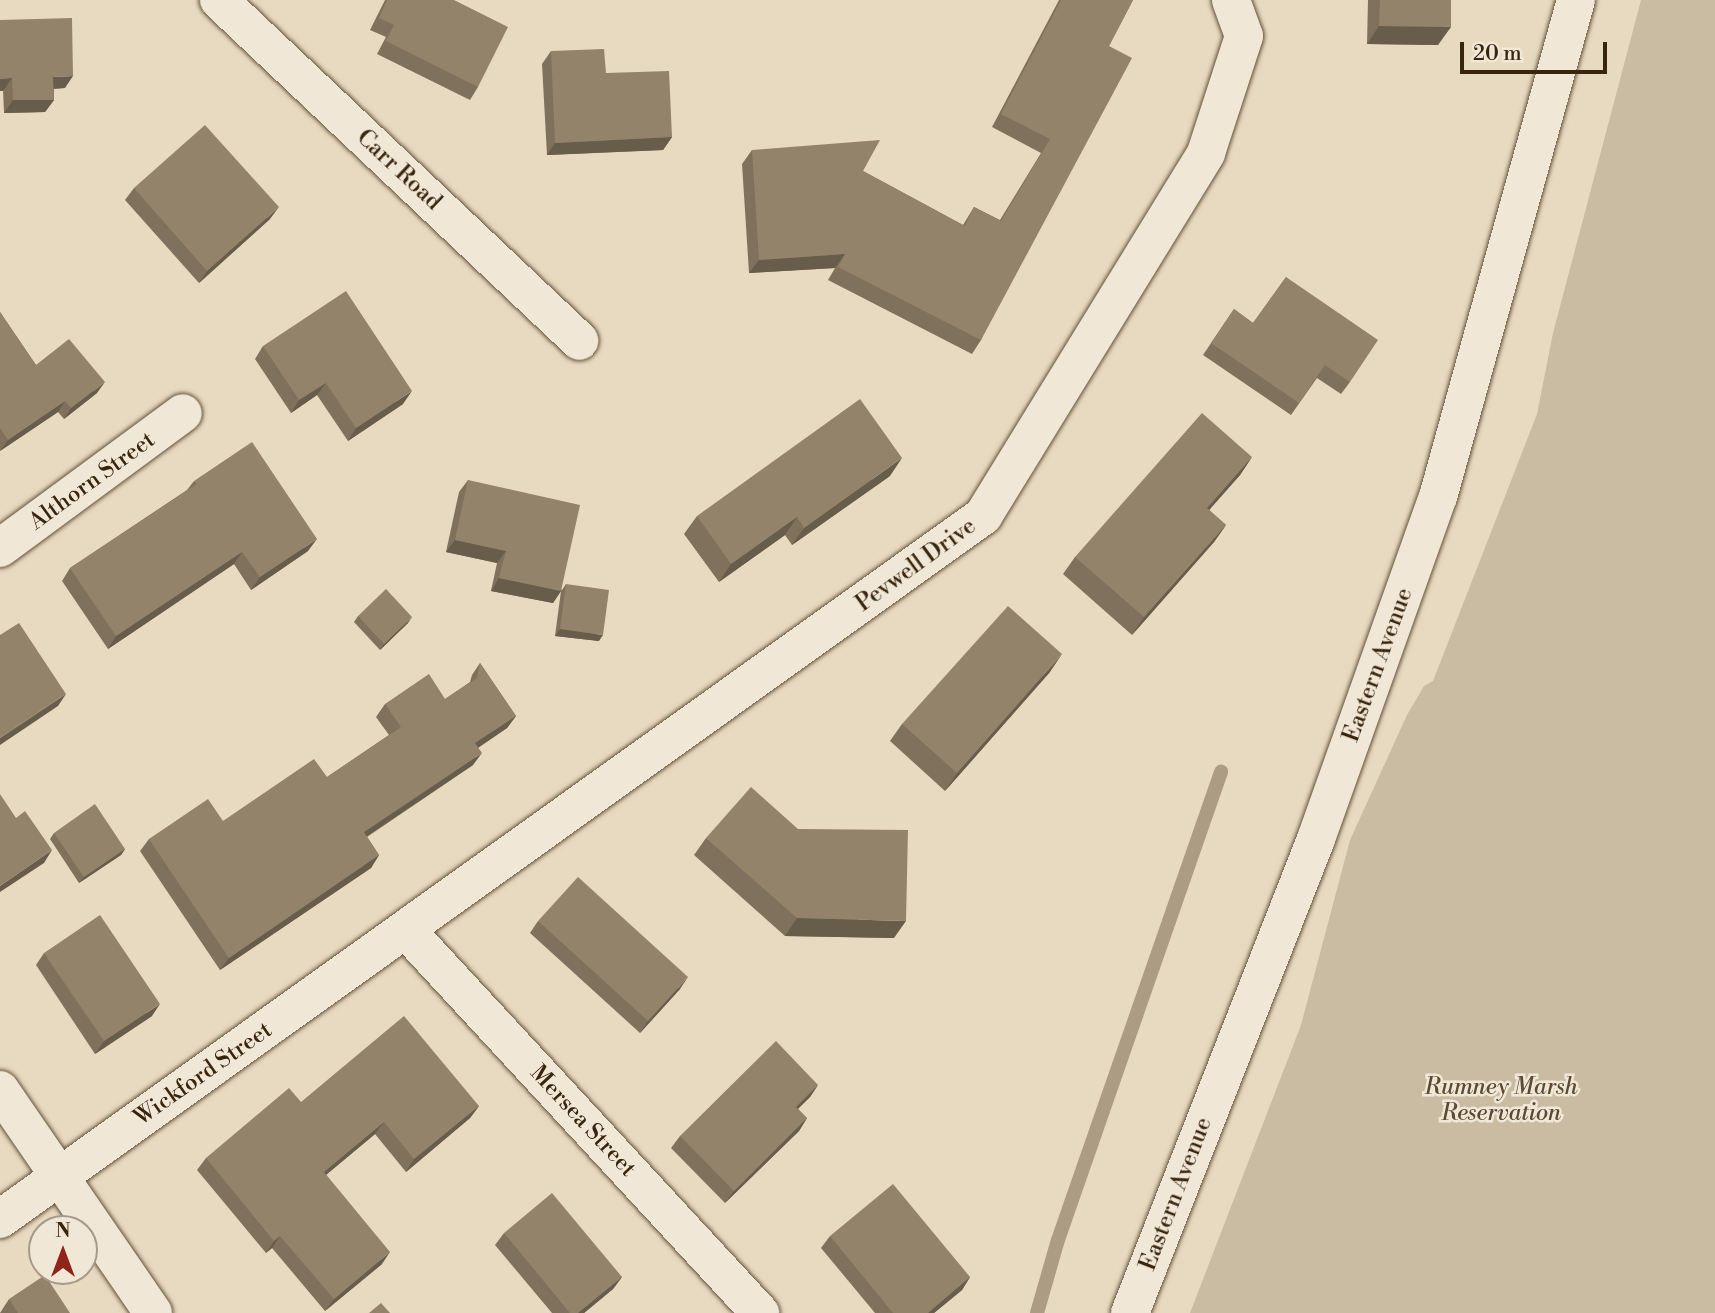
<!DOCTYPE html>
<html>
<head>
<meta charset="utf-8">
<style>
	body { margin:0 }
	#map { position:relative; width:1715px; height:1313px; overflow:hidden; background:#e8dac1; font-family:"Libre Bodoni",serif }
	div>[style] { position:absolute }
	.green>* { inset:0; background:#cabba3 }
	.stream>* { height:14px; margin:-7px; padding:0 7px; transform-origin:7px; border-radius:7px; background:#ac9c84 }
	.roads { filter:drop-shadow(0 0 2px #64523b) drop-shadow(0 0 2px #64523b) }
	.minor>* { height:38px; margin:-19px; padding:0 19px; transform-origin:19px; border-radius:19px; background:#f0e7d7 }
	.wall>* { inset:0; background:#7f715c }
	.shaded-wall>* { inset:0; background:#685c4b }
	.building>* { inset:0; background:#94836b }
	span { translate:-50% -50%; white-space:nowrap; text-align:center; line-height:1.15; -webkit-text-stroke:5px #f0e7d7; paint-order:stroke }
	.street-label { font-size:23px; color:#38250e }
	.park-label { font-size:23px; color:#5c4a33; font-style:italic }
	.north { position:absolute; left:28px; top:1215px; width:70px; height:70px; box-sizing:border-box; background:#f0e7d7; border:2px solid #a69987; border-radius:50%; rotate:0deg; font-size:19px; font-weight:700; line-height:28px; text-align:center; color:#38250e }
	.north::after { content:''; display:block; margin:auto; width:24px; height:32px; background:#8f2418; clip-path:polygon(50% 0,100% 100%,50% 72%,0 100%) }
	.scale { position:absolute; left:1460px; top:42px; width:147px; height:32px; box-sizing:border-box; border:4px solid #38250e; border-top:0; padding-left:9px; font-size:21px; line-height:24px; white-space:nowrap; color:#38250e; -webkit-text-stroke:5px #f0e7d7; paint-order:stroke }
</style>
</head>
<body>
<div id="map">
	<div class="green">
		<div style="clip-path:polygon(1641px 0,1715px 0,1715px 1313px,1190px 1313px,1301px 1025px,1350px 840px,1407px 715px,1424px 686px,1433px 681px,1537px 414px,1553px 333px)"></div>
	</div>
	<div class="stream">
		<div style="left:1037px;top:1313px;width:76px;rotate:-74deg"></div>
		<div style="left:1058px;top:1240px;width:496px;rotate:-70.8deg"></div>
	</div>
	<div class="roads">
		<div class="minor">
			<div style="left:219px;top:0;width:496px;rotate:43.4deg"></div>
			<div style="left:0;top:548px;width:227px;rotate:-36.4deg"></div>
			<div style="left:406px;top:930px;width:522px;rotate:47.25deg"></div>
			<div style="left:0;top:1090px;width:270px;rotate:55.5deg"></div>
			<div style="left:0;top:1219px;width:1209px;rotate:-35.57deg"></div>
			<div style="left:983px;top:516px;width:426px;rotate:-58.4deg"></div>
			<div style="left:1206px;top:153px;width:123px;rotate:-72deg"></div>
			<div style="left:1244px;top:36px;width:38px;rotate:-110deg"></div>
			<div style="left:1130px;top:1313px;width:509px;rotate:-68.57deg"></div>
			<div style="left:1316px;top:839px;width:363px;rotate:-70.4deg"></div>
			<div style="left:1438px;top:497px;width:516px;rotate:-74.48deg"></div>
		</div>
	</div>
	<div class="wall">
		<div style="clip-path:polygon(385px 0,454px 0,478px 87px,470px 100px,377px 54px,386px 37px,370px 30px)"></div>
		<div style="clip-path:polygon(1059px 0,1133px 0,1109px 46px,981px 340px,972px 354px,828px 280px,835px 268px,749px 273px,742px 164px,752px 150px,863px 171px,963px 225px,974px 207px,1000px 220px,1041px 153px,992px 127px)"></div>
		<div style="clip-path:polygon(1368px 0,1451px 0,1438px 45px,1367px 44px)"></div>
		<div style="clip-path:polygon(0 20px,65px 88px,54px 89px,54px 100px,45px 112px,4px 113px)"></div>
		<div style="clip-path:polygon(551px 51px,606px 73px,672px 137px,663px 150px,547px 155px,542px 64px)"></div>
		<div style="clip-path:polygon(134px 188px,270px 219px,199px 283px,125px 200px)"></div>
		<div style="clip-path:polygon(1286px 277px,1350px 382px,1341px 394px,1317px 378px,1291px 415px,1203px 355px,1234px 309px,1253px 323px)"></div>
		<div style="clip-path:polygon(0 312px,36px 365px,97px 393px,64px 419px,58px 412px,0 451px)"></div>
		<div style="clip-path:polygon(263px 346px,403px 404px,348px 441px,317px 395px,291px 413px,255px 359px)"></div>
		<div style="clip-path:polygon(1252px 457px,1240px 475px,1209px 510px,1226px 525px,1214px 542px,1132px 635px,1063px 574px,1075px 557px)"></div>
		<div style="clip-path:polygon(890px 476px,792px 545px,785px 535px,719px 582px,684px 534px,697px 516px)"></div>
		<div style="clip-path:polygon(468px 480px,562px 590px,566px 584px,599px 641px,555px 636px,561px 591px,553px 603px,491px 591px,497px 563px,446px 552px,459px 492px)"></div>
		<div style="clip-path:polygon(194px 481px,308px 551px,251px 590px,234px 564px,108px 649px,62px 581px,70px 568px,187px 490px)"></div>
		<div style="clip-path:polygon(358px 616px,408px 623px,380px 650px,354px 622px)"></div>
		<div style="clip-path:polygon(480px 663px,516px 716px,507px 728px,478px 748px,473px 765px,367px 837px,379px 855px,371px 868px,220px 970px,140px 851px,149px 839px,223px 821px,327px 777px,389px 735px,376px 717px,385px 704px,445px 699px,470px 682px,472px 675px)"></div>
		<div style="clip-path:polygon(1050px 672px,945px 791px,890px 741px,902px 724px)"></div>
		<div style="clip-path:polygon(54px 833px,125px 849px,121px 855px,79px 883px,50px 839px)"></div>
		<div style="clip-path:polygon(706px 838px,894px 938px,785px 936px,694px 855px)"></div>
		<div style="clip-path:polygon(538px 921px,680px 989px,640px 1033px,530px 933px)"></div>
		<div style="clip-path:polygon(44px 953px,152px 1016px,95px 1054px,36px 965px)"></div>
		<div style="clip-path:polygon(818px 1085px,810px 1097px,798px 1109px,807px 1118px,799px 1131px,725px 1203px,671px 1148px,680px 1136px)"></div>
		<div style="clip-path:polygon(301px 1102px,479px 1106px,470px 1118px,406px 1172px,375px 1134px,326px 1175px,382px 1264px,325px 1311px,272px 1248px,266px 1253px,197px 1170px,206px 1158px)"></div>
		<div style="clip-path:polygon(504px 1233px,622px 1277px,613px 1289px,584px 1313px,552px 1313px,495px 1245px)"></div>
		<div style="clip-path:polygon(830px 1236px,970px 1277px,962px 1290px,934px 1313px,875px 1313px,821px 1248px)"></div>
		<div style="clip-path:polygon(9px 1299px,70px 1313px,0 1313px)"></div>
	</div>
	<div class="shaded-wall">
		<div style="clip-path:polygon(1379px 26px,1451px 27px,1438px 45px,1367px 44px)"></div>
		<div style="clip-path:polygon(73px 76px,65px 88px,45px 89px,53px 77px)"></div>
		<div style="clip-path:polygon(12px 78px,3px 91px,0 91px,0 79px)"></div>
		<div style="clip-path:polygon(13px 100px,54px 100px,45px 112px,4px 113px)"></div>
		<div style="clip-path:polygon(672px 137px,663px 150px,547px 155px,555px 143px)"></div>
		<div style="clip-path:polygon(279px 207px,270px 219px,199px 283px,207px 271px)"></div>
		<div style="clip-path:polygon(845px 254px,835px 268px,749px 273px,759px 260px)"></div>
		<div style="clip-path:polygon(105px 382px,97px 393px,64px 419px,71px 408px)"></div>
		<div style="clip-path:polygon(326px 383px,317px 395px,291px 413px,299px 400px)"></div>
		<div style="clip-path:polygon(412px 391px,403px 404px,348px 441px,356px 428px)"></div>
		<div style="clip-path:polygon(65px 401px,58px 412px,0 451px,8px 440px)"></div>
		<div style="clip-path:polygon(1252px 457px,1240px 475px,1195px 526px,1207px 508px)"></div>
		<div style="clip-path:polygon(902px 458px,890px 476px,792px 545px,804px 528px)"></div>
		<div style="clip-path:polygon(797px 517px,785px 535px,719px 582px,731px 564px)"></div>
		<div style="clip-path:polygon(1226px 525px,1214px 542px,1132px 635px,1144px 617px)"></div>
		<div style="clip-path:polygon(317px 539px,308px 551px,251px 590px,260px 577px)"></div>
		<div style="clip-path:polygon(455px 540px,506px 551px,497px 563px,446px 552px)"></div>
		<div style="clip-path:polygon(242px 552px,234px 564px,108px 649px,116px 636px)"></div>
		<div style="clip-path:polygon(499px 578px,561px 591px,553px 603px,491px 591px)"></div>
		<div style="clip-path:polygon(412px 617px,408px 623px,380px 650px,384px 644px)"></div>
		<div style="clip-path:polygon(560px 629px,603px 635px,599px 641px,555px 636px)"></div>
		<div style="clip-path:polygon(1062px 654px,1050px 672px,945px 791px,957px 773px)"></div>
		<div style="clip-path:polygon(66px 694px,58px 706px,0 745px,0 738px)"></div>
		<div style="clip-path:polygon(516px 716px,507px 728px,467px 755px,475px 743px)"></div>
		<div style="clip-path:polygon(482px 753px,473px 765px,355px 844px,364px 832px)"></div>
		<div style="clip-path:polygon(125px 849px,121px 855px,79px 883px,84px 877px)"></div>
		<div style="clip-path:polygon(52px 850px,44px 863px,0 892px,0 886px)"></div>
		<div style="clip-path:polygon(379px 855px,371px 868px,220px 970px,229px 958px)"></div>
		<div style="clip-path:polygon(797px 918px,906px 921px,894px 938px,785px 936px)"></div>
		<div style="clip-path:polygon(688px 977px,680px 989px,640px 1033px,648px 1021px)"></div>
		<div style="clip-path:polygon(160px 1004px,152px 1016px,95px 1054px,104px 1041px)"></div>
		<div style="clip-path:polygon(818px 1085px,810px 1097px,787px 1119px,796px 1107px)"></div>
		<div style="clip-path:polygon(479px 1106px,470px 1118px,406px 1172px,414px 1159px)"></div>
		<div style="clip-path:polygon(807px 1118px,799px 1131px,725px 1203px,734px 1191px)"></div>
		<div style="clip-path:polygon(384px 1122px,375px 1134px,315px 1184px,324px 1172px)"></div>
		<div style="clip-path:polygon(280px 1236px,272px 1248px,266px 1253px,274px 1241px)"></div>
		<div style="clip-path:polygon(390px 1252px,382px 1264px,325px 1311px,334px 1299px)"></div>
		<div style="clip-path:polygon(622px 1277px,613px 1289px,584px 1313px,578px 1313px)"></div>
		<div style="clip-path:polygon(970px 1277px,962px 1290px,934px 1313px,928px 1313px)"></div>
	</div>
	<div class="building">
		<div style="clip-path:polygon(387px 0,454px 0,508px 27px,478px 87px,386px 41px,394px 25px,379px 18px)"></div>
		<div style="clip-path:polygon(1061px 0,1133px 0,1109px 46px,1132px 58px,981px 340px,838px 267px,845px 254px,759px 260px,752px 150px,880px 140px,863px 171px,965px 226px,974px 207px,1001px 221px,1050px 139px,1001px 114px)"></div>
		<div style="clip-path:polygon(1380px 0,1451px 0,1451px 27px,1379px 26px)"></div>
		<div style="clip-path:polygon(72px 18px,73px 76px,53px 77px,54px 100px,13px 100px,12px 78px,0 79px,0 20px)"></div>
		<div style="clip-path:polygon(604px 49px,606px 73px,669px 71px,672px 137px,555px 143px,551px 51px)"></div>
		<div style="clip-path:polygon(205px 125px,279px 207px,207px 271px,134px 188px)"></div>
		<div style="clip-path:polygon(1286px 277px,1378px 340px,1350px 382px,1325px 365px,1299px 403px,1211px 343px,1234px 309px,1253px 323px)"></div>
		<div style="clip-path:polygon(346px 291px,412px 391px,356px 428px,326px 383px,299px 400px,263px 346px)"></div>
		<div style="clip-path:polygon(0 312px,36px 365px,69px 339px,105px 382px,71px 408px,65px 401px,8px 440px,0 428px)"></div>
		<div style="clip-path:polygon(860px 399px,902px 458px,804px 528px,797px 517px,731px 564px,697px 516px)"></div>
		<div style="clip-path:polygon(1202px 413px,1252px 457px,1207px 508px,1226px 525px,1144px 617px,1075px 557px)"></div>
		<div style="clip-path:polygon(252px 442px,317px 539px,260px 577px,242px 552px,116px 636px,70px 568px,197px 484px,194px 481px)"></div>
		<div style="clip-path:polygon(468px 480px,580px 505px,561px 591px,499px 578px,506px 551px,455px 540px)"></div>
		<div style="clip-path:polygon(566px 584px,609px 590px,603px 635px,560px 629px)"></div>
		<div style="clip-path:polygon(386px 589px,412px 617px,384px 644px,358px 616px)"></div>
		<div style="clip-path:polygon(1008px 606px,1062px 654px,957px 773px,902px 724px)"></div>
		<div style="clip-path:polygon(19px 623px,66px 694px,0 738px,0 635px)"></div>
		<div style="clip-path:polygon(480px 663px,516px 716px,475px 743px,482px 753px,364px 832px,379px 855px,229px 958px,149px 839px,208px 799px,223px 821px,314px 759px,327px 777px,401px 727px,385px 704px,429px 674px,445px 699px,477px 678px)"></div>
		<div style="clip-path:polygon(751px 787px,798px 829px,908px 830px,906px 921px,797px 918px,706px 838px)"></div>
		<div style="clip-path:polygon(0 794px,16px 818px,25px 811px,52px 850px,0 886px)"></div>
		<div style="clip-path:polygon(95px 804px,125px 849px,84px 877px,54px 833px)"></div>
		<div style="clip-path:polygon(578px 877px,688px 977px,648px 1021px,538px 921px)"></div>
		<div style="clip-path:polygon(100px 915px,160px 1004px,104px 1041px,44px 953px)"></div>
		<div style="clip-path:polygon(404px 1016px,479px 1106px,414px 1159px,384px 1122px,324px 1172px,390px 1252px,334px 1299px,280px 1236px,274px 1241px,206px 1158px,289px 1088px,301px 1102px)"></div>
		<div style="clip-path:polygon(776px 1041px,818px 1085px,796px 1107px,807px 1118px,734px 1191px,680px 1136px)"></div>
		<div style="clip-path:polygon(893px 1184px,970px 1277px,928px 1313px,893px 1313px,830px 1236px)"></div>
		<div style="clip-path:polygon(552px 1193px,622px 1277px,578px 1313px,570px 1313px,504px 1233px)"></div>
		<div style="clip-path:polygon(45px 1275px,70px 1313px,18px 1313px,9px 1299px)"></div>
		<div style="clip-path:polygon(381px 1303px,390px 1313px,369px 1313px)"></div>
	</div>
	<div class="street-label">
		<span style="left:399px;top:170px;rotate:43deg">Carr Road</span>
		<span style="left:92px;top:481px;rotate:-36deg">Althorn Street</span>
		<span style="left:916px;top:565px;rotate:-36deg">Pevwell Drive</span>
		<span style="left:1378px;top:665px;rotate:-70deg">Eastern Avenue</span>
		<span style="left:203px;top:1074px;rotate:-35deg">Wickford Street</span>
		<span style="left:583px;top:1121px;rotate:47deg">Mersea Street</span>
		<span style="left:1176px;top:1194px;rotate:-69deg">Eastern Avenue</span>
	</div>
	<div class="park-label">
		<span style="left:1501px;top:1100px">Rumney Marsh<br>Reservation</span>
	</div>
	<div class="north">N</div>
	<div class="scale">20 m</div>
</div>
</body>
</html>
